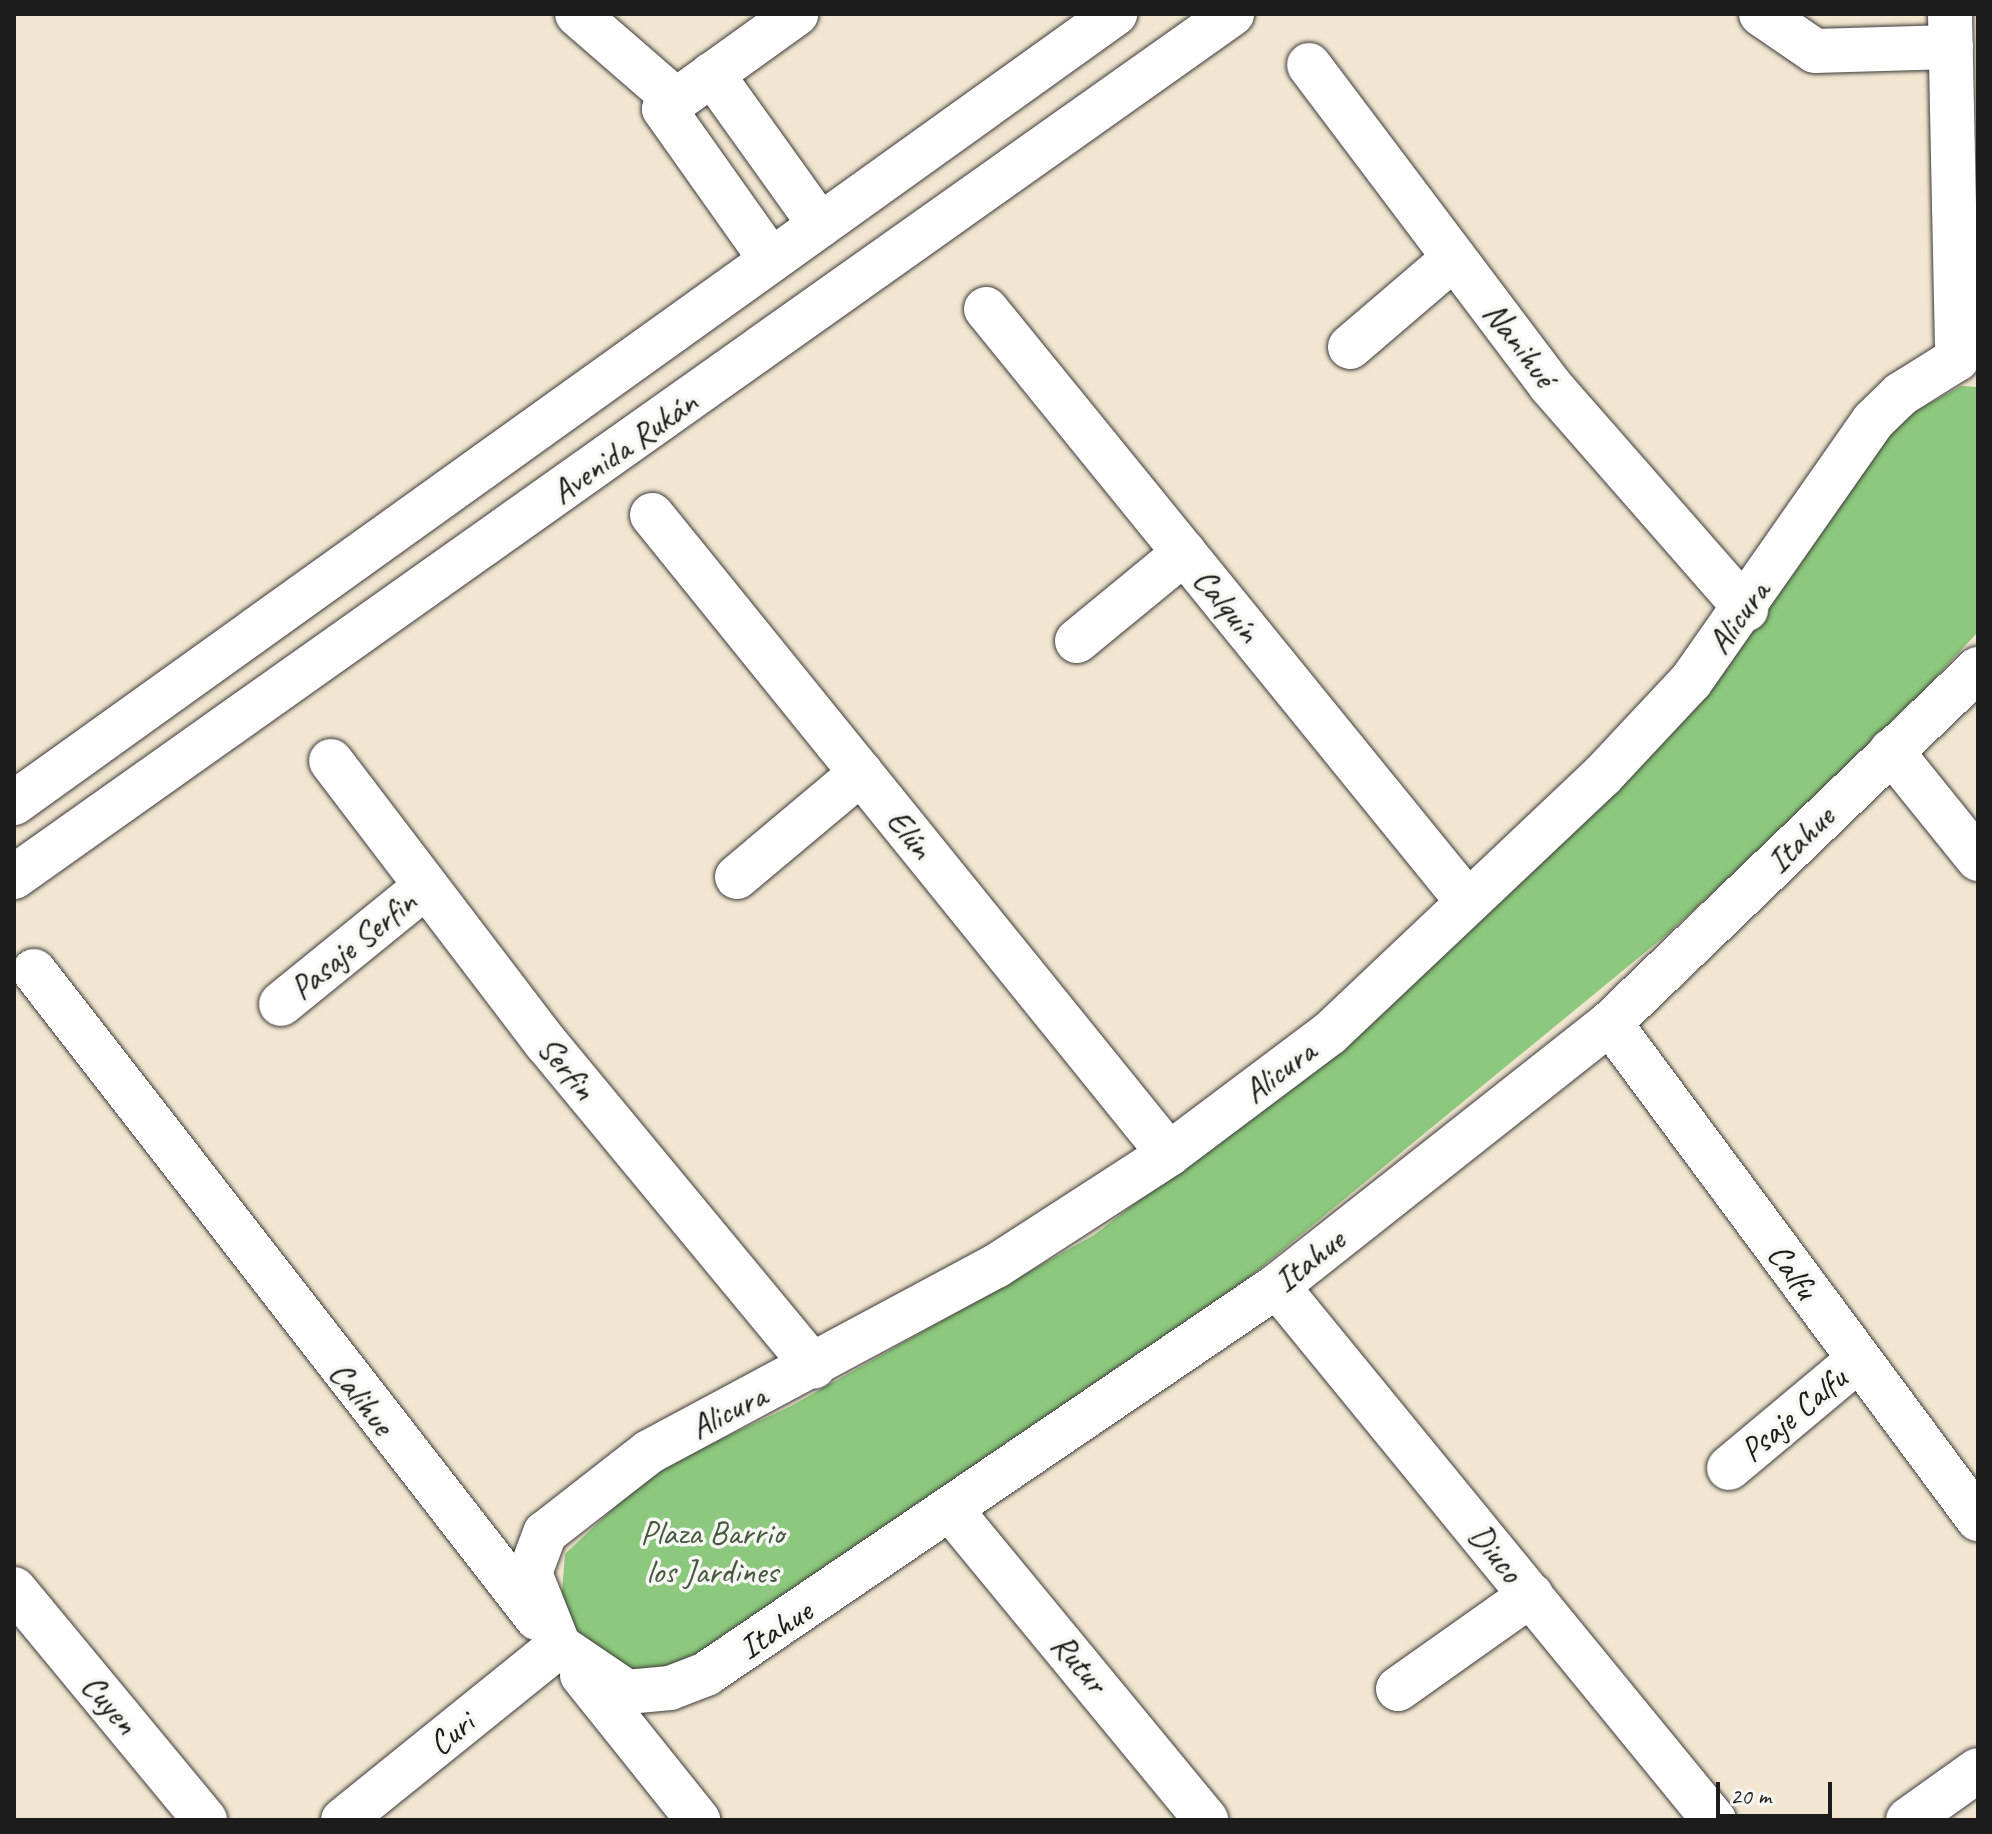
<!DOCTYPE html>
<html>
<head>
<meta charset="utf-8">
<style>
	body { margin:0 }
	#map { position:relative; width:1992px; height:1834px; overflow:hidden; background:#f2e6d1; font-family:Caveat,sans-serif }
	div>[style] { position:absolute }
	.green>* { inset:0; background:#8cc87d }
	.roads { filter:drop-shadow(0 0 2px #3c3a37) drop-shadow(0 0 2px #3c3a37) }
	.street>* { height:44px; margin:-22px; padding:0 22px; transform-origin:22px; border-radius:22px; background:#fff }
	span { translate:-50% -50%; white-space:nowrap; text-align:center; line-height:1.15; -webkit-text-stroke:7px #f6f6f2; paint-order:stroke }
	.street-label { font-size:34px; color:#1c1c1c }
	.park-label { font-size:34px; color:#43583e }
	.frame { position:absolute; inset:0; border:16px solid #1c1c1c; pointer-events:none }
	.scale { position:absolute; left:1716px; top:1782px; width:116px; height:36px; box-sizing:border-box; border:4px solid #1c1c1c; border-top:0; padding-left:10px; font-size:24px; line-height:28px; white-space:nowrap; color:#1c1c1c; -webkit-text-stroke:6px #f6f6f2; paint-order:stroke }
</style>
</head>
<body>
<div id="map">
	<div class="green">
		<div style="clip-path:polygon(1961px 386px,1978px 387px,1978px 632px,1870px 748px,1665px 936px,1051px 1440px,708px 1666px,606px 1675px,560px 1616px,565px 1554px,652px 1472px,791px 1406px,1094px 1235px,1356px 1033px,1704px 692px,1793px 575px,1898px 421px)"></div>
	</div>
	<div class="roads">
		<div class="street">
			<div style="left:577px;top:14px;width:131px;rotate:41deg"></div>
			<div style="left:1761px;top:14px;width:65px;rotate:34.4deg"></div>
			<div style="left:1815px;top:51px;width:136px;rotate:-1.7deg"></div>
			<div style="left:1950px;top:14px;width:345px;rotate:88.8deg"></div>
			<div style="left:1309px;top:65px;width:401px;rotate:53deg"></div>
			<div style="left:1550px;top:385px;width:298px;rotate:48.8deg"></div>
			<div style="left:712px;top:74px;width:186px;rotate:54.4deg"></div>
			<div style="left:771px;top:260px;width:185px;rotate:-125.3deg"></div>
			<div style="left:664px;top:109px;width:163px;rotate:-35.7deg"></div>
			<div style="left:986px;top:309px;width:764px;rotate:50.9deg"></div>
			<div style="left:1350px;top:347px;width:137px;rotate:-40.6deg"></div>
			<div style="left:652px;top:515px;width:822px;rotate:51.02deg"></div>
			<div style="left:1077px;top:641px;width:139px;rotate:-39.4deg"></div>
			<div style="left:1891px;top:751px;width:139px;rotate:51.1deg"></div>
			<div style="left:331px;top:761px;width:355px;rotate:52.7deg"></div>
			<div style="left:546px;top:1043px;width:420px;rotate:50.4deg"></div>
			<div style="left:14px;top:803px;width:1355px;rotate:-35.63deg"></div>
			<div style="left:14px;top:877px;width:1493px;rotate:-35.32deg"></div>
			<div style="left:737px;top:877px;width:162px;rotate:-40deg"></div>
			<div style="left:34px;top:971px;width:820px;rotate:52.14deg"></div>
			<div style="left:281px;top:1004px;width:186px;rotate:-39.1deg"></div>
			<div style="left:1610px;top:1023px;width:618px;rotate:53.43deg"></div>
			<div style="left:1277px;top:1286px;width:690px;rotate:50.7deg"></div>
			<div style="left:1729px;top:1468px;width:168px;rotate:-39.9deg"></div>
			<div style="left:950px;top:1509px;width:403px;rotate:50.5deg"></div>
			<div style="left:14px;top:1589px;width:300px;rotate:50.4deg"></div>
			<div style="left:559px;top:1646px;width:79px;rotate:-111.7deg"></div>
			<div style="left:530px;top:1573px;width:43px;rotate:-69.4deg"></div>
			<div style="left:545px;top:1533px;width:132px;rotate:-37.9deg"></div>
			<div style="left:649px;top:1452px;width:394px;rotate:-28.2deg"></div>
			<div style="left:996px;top:1266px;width:206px;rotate:-32.9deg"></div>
			<div style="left:1169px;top:1154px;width:200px;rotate:-36.9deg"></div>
			<div style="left:1329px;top:1034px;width:376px;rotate:-43.4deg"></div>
			<div style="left:1602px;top:776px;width:130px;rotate:-46.9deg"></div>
			<div style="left:1691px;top:681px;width:317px;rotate:-55deg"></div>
			<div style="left:1873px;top:421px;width:39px;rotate:-44deg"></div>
			<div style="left:1901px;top:394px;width:66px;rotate:-32deg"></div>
			<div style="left:559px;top:1646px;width:82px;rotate:34.1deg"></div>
			<div style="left:627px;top:1692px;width:43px;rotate:-5.3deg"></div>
			<div style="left:670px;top:1688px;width:39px;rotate:-21deg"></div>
			<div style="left:706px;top:1674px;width:690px;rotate:-34.2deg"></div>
			<div style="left:1277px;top:1286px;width:424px;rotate:-38.3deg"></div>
			<div style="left:1610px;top:1023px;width:511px;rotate:-43.89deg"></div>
			<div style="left:582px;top:1675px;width:186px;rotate:51.3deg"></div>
			<div style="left:1398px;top:1689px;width:163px;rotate:-35.3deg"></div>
			<div style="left:343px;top:1820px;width:277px;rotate:-38.9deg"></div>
			<div style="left:1908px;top:1820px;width:86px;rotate:-35.5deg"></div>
		</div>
	</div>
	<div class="street-label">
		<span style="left:1520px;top:344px;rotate:53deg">Nanihué</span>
		<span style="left:624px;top:447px;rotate:-35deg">Avenida Rukán</span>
		<span style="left:1227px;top:605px;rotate:51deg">Calquín</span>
		<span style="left:1738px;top:617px;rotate:-54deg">Alicura</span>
		<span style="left:910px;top:834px;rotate:51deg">Elún</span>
		<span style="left:1800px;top:839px;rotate:-44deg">Itahue</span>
		<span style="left:353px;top:945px;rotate:-39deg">Pasaje Serfin</span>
		<span style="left:567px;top:1068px;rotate:51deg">Serfin</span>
		<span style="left:1279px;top:1071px;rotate:-37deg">Alicura</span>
		<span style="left:1309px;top:1260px;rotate:-38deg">Itahue</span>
		<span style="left:1793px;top:1271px;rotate:54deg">Calfu</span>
		<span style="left:362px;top:1398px;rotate:52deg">Calihue</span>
		<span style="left:728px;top:1411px;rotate:-27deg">Alicura</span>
		<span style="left:1793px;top:1414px;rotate:-40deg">Psaje Calfu</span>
		<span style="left:1496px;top:1553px;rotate:51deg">Diuco</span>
		<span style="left:775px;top:1629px;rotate:-33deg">Itahue</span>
		<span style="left:1080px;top:1663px;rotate:50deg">Rutur</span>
		<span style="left:110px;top:1704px;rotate:50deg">Cuyen</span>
		<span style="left:451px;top:1733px;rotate:-39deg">Curi</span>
	</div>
	<div class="park-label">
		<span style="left:712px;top:1552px">Plaza Barrio<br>los Jardines</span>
	</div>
	<div class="frame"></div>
	<div class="scale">20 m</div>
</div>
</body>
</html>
